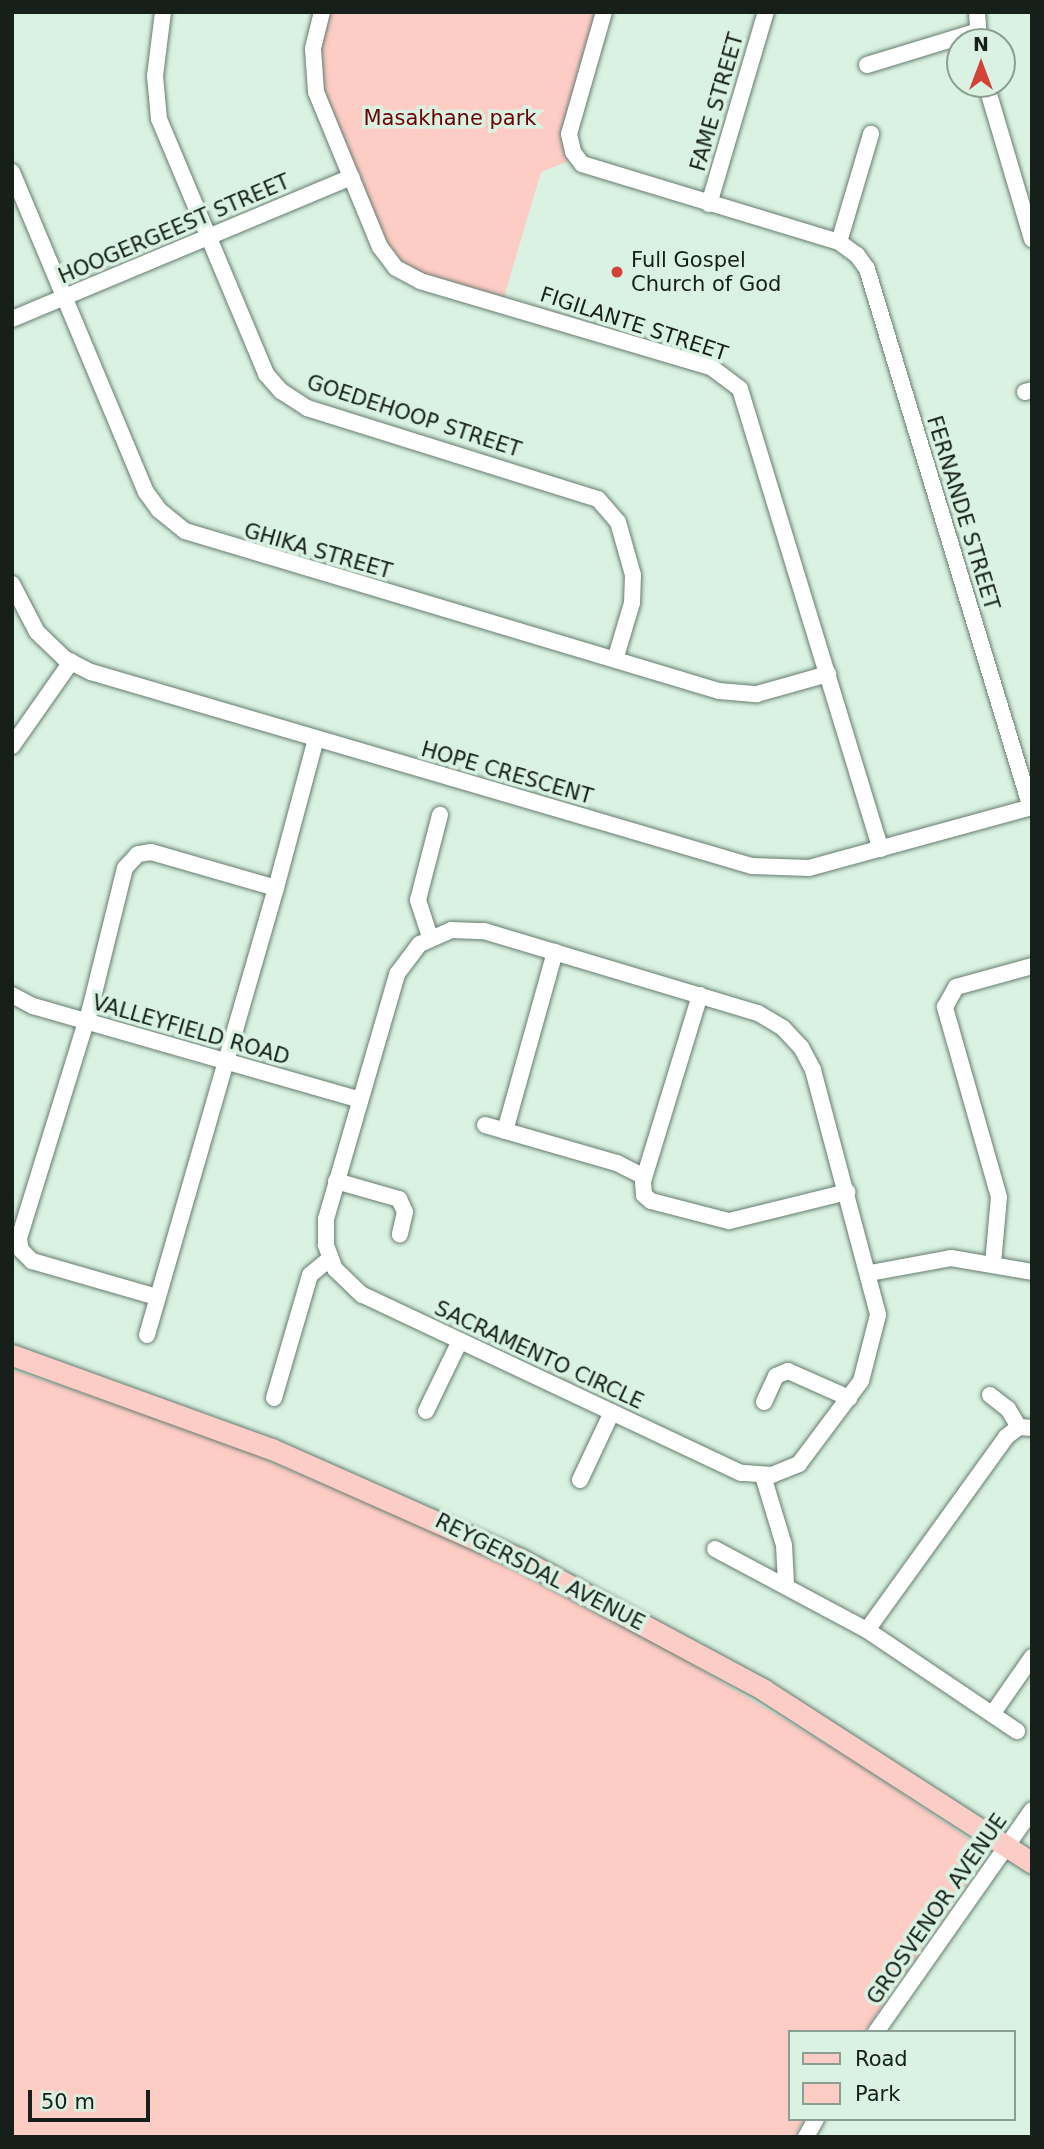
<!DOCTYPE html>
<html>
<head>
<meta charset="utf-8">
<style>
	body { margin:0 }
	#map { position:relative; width:1044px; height:2149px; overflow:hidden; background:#d9f2e2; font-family:"DejaVu Sans",sans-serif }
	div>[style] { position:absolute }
	.green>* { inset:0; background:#fdccc5 }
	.roads { filter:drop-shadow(0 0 2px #667c6f) drop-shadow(0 0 2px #667c6f) }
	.minor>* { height:16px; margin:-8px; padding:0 8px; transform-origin:8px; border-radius:8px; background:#fff }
	.major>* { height:21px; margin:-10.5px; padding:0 10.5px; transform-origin:10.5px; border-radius:10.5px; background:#fbcdc6 }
	.dots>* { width:19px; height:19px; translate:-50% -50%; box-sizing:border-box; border:4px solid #d9f2e2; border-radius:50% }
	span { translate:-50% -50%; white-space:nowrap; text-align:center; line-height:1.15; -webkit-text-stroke:7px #d9f2e2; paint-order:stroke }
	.street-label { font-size:21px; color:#161f19 }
	.park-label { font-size:21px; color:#6d0002 }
	.poi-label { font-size:21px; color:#161f19 }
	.left { translate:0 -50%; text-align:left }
	.frame { position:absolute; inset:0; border:14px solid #161f19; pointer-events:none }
	.legend { position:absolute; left:788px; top:2030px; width:228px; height:91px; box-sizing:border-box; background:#d9f2e2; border:2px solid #8b9e92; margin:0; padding:9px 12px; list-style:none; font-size:21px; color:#161f19 }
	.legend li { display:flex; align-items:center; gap:14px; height:35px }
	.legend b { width:35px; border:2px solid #8b9e92 }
	.north { position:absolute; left:946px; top:28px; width:70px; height:70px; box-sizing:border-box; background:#d9f2e2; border:2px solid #8b9e92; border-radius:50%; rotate:0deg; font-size:19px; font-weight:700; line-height:28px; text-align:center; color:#161f19 }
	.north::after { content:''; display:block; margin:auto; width:24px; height:32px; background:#d14338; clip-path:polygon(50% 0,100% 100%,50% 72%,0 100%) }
	.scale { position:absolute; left:28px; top:2090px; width:122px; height:32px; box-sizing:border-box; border:4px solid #161f19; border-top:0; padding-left:9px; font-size:21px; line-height:24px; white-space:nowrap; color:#161f19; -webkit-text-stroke:5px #d9f2e2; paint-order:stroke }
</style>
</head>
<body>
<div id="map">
	<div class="green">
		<div style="clip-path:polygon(330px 12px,596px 12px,562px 131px,569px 161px,541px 172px,504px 297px,422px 273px,397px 259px,386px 245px,323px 88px,320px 52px)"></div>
		<div style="clip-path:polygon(12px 1370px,197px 1431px,437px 1532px,668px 1650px,855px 1762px,969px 1839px,958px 1854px,964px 1859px,960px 1865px,973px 1875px,864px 2032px,790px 2032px,790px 2119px,804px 2119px,794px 2137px,12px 2137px)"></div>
	</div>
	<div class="roads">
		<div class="minor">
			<div style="left:163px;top:12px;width:64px;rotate:97.1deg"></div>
			<div style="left:155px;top:76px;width:43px;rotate:84.7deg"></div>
			<div style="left:159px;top:119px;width:277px;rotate:67.2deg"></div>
			<div style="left:266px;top:374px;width:23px;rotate:49deg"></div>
			<div style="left:281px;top:391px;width:31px;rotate:33deg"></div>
			<div style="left:307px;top:408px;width:305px;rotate:17.4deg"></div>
			<div style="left:598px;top:499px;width:30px;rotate:49deg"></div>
			<div style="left:618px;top:522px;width:55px;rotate:74.2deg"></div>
			<div style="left:633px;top:575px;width:28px;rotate:92deg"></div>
			<div style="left:632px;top:603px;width:59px;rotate:106.6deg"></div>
			<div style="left:322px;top:12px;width:38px;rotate:104deg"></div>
			<div style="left:313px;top:49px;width:43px;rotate:86deg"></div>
			<div style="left:316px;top:92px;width:168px;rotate:67.6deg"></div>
			<div style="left:380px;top:247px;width:26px;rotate:53deg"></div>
			<div style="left:396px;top:268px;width:27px;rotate:28deg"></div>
			<div style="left:420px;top:281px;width:303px;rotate:16.5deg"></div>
			<div style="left:711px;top:367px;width:36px;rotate:37deg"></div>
			<div style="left:740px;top:389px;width:481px;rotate:73deg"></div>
			<div style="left:604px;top:12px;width:127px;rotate:106deg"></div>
			<div style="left:569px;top:134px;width:18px;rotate:77deg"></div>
			<div style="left:573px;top:152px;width:15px;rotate:53deg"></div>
			<div style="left:582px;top:164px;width:269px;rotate:16.9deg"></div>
			<div style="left:839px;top:242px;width:22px;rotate:36deg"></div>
			<div style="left:857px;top:255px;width:17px;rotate:54deg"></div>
			<div style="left:867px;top:269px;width:563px;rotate:73.08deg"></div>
			<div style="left:977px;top:12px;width:29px;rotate:86deg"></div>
			<div style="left:867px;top:65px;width:116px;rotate:-17deg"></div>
			<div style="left:986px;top:84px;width:162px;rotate:73.5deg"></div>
			<div style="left:12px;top:172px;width:347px;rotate:67.3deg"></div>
			<div style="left:146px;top:492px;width:22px;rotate:54deg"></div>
			<div style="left:159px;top:510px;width:33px;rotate:39deg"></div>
			<div style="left:185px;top:531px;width:557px;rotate:16.68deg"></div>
			<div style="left:719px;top:691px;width:38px;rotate:5deg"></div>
			<div style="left:757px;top:694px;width:74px;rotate:-15.7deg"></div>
			<div style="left:709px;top:204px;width:200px;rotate:-73.5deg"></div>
			<div style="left:839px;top:242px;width:113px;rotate:-73.5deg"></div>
			<div style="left:12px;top:319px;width:368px;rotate:-22.7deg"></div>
			<div style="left:1025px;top:392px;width:7px;rotate:-16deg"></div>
			<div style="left:12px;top:584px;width:54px;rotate:62.5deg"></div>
			<div style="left:37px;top:632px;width:39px;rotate:44deg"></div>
			<div style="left:65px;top:659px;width:29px;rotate:27deg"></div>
			<div style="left:91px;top:672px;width:689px;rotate:16.36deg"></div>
			<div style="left:752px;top:866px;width:57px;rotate:2deg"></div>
			<div style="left:809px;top:868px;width:231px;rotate:-15.3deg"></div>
			<div style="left:12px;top:746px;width:103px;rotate:-54.9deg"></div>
			<div style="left:276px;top:888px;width:154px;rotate:-75deg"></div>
			<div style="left:451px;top:930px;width:33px;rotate:2deg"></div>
			<div style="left:484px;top:931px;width:286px;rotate:16.7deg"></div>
			<div style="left:758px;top:1013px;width:29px;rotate:31deg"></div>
			<div style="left:783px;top:1028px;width:26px;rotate:47deg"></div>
			<div style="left:801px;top:1047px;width:26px;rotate:62deg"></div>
			<div style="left:813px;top:1070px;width:253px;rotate:75.1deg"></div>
			<div style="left:878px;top:1315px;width:68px;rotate:104.4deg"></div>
			<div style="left:861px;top:1381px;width:104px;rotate:126.8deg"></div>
			<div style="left:799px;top:1464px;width:29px;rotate:158deg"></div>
			<div style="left:772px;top:1475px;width:31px;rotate:-176deg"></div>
			<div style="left:741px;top:1473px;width:419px;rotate:-154.8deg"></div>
			<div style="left:362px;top:1295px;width:37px;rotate:-136deg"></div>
			<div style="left:335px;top:1269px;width:26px;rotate:-111deg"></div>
			<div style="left:326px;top:1245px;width:26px;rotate:-90deg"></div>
			<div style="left:326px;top:1219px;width:255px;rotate:-73.8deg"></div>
			<div style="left:397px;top:974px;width:38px;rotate:-53deg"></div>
			<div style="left:420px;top:944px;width:34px;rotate:-24deg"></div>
			<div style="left:430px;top:937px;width:39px;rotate:-108deg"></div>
			<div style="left:418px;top:900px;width:88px;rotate:-75.5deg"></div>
			<div style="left:12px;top:995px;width:24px;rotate:28deg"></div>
			<div style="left:33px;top:1006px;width:340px;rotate:16deg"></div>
			<div style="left:700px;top:995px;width:195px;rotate:107deg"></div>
			<div style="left:643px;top:1182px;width:13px;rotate:86deg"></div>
			<div style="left:644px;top:1195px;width:9px;rotate:41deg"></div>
			<div style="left:651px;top:1201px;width:81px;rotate:14.4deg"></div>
			<div style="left:729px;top:1221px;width:122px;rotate:-13.8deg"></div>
			<div style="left:485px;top:1125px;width:137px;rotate:16.1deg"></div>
			<div style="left:617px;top:1163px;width:30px;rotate:27deg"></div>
			<div style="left:505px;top:1131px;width:186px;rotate:-74.4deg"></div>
			<div style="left:336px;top:1181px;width:66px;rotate:15.9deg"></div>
			<div style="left:399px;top:1199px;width:14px;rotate:65deg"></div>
			<div style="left:405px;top:1212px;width:23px;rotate:103deg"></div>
			<div style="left:993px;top:1264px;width:67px;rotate:-84.9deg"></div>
			<div style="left:999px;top:1197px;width:198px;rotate:-105.9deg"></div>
			<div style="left:945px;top:1007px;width:23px;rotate:-61deg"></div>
			<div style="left:956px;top:987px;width:79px;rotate:-15.4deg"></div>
			<div style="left:870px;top:1273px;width:82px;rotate:-10.5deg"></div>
			<div style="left:951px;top:1258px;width:82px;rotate:9.8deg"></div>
			<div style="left:147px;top:1335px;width:465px;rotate:-73.9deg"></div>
			<div style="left:276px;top:888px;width:130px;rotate:-163.9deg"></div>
			<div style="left:151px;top:852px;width:13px;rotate:171deg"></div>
			<div style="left:138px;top:854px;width:19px;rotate:133deg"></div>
			<div style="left:125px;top:868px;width:145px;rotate:103.9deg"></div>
			<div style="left:90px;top:1009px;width:241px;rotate:107.2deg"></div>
			<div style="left:19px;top:1239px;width:11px;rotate:80deg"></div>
			<div style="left:21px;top:1250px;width:16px;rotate:45deg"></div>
			<div style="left:32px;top:1261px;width:130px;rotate:16.1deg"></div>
			<div style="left:990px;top:1395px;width:23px;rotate:38deg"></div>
			<div style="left:1008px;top:1409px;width:21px;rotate:59deg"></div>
			<div style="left:274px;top:1398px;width:128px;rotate:-73.7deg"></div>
			<div style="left:310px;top:1275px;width:26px;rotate:-40deg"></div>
			<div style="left:764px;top:1402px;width:29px;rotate:-65deg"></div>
			<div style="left:776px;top:1376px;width:13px;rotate:-23deg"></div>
			<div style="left:788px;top:1371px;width:67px;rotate:23.9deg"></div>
			<div style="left:426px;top:1411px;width:78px;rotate:-64.1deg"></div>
			<div style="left:763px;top:1476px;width:72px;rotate:73.1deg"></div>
			<div style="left:784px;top:1545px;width:39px;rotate:87deg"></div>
			<div style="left:580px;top:1480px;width:75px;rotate:-64.8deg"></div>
			<div style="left:715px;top:1549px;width:172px;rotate:28.1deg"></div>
			<div style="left:867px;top:1630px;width:181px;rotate:34deg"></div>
			<div style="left:867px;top:1630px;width:238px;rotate:-54.2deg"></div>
			<div style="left:1006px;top:1437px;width:16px;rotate:-38deg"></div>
			<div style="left:1019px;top:1427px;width:13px;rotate:4deg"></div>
			<div style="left:993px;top:1713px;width:68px;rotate:-55.1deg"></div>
			<div style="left:876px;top:2032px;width:271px;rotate:-54.9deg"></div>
			<div style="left:806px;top:2137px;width:21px;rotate:-61deg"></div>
		</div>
		<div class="major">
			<div style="left:12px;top:1355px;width:276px;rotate:19.9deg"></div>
			<div style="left:272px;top:1449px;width:271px;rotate:23.9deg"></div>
			<div style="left:520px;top:1559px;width:277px;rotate:28.2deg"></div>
			<div style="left:764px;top:1690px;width:319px;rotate:32.8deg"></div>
		</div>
	</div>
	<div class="dots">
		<div style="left:617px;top:272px;background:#d14338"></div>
	</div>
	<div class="street-label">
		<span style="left:717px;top:102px;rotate:-74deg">FAME STREET</span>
		<span style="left:174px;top:229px;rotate:-23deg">HOOGERGEEST STREET</span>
		<span style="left:634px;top:324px;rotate:18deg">FIGILANTE STREET</span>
		<span style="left:414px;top:416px;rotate:18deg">GOEDEHOOP STREET</span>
		<span style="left:963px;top:513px;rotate:73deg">FERNANDE STREET</span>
		<span style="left:318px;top:551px;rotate:16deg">GHIKA STREET</span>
		<span style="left:507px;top:773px;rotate:16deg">HOPE CRESCENT</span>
		<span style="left:191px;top:1030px;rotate:16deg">VALLEYFIELD ROAD</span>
		<span style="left:539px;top:1355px;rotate:25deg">SACRAMENTO CIRCLE</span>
		<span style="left:540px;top:1572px;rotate:27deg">REYGERSDAL AVENUE</span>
		<span style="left:937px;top:1909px;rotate:-55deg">GROSVENOR AVENUE</span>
	</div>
	<div class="park-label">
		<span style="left:450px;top:118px">Masakhane park</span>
	</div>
	<div class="poi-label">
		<span class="left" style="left:631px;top:272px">Full Gospel<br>Church of God</span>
	</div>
	<div class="frame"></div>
	<ul class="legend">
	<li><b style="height:9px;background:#fbcdc6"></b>Road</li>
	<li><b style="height:19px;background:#fdccc5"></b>Park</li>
	</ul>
	<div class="north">N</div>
	<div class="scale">50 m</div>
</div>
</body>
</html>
